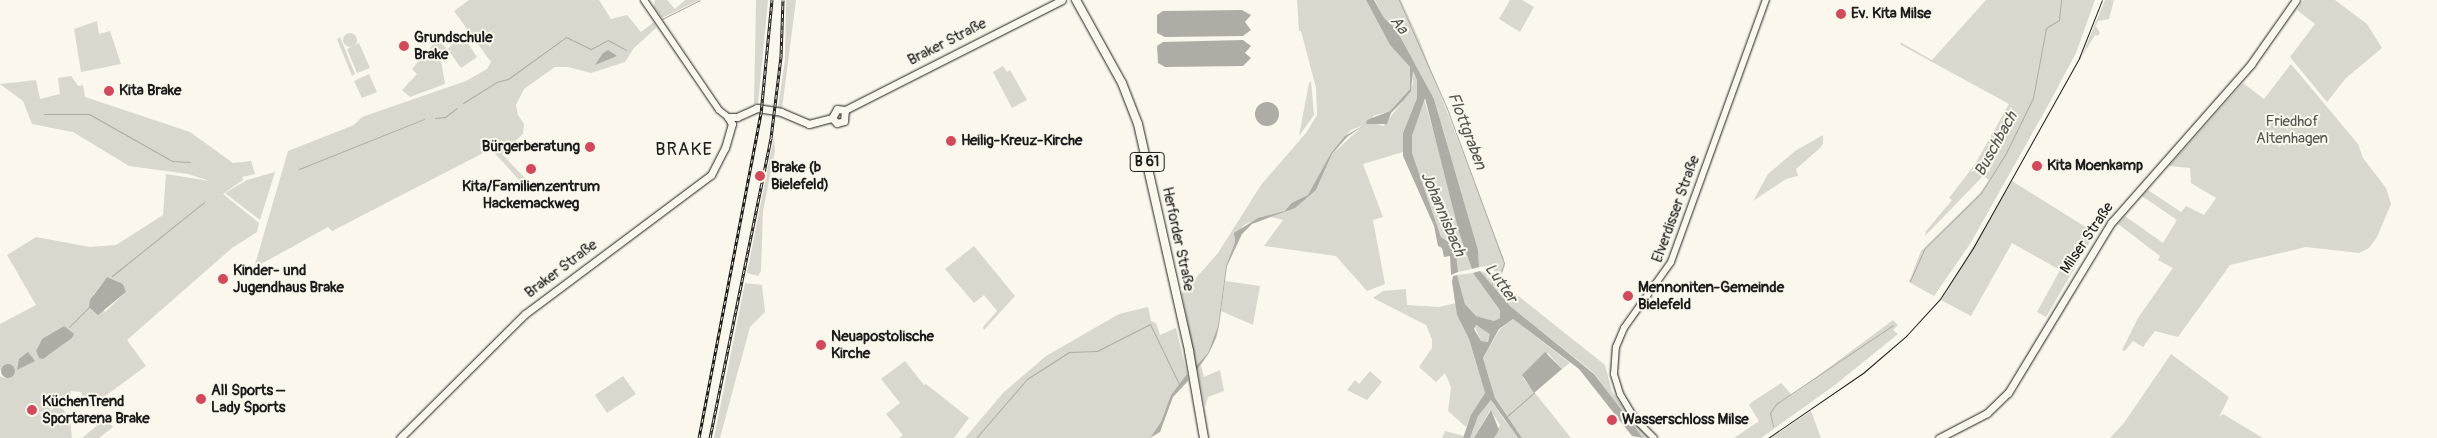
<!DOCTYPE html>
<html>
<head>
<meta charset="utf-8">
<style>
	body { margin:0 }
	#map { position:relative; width:2437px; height:438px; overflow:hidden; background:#fbf7ec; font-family:Pangolin,sans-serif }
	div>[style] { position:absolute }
	.green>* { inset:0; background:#dad7ce }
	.round { border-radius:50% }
	.water>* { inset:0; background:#afaca5 }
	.stream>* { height:1px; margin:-0.5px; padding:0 0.5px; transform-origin:0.5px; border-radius:0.5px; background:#afaca5 }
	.roads { filter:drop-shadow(0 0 1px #1c1c1c) drop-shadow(0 0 1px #1c1c1c) }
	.tertiary>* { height:6px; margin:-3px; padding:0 3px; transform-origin:3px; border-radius:3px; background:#fbf7ec }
	.secondary>* { height:7px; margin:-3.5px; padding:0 3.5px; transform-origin:3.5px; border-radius:3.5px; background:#fbf7ec }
	.primary>* { height:8px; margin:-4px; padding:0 4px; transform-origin:4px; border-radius:4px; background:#fbf7ec }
	.tram>* { height:1px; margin:-0.5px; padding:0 0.5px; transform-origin:0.5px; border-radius:0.5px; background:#1c1c1c }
	.rail>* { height:3px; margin-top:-1.5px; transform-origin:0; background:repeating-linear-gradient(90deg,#fbf7ec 0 4px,#1c1c1c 0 8px); box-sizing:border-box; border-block:1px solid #1c1c1c }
	.dots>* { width:14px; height:14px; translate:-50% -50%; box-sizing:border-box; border:2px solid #fbf7ec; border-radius:50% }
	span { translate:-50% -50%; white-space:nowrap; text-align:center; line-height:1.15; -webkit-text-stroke:4px #fbf7ec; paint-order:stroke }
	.shield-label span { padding:1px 4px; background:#fbf7ec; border:1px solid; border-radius:4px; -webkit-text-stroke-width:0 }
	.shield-label { font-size:14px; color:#1c1c1c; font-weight:700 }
	.poi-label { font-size:15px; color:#1c1c1c; font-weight:700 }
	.left { translate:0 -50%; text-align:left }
	.right { translate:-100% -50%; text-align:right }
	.street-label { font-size:15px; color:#1c1c1c }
	.park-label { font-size:15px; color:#555451 }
	.water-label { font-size:16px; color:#575653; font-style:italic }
	.quarter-label { font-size:18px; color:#1c1c1c; letter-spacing:1px }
</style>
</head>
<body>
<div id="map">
	<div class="green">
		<div style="clip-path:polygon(469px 0,599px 0,611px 19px,627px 15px,641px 32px,654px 22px,656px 28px,634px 48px,625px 62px,591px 73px,568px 67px,555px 67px,524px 89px,516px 105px,518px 115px,524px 124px,523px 134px,502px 154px,535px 189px,529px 191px,491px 149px,332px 231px,328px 227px,254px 268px,288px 151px,354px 125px,362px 117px,466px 81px,487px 69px,491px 62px,454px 11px)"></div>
		<div style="clip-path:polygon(655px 0,667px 0,675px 9px,685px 0,699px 0,662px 18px,654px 7px)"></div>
		<div style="clip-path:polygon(756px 0,768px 0,758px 104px,754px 104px)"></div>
		<div style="clip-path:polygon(786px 0,796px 0,782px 109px,778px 107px,785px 60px)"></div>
		<div style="clip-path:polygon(1297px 0,1366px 0,1390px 45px,1410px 67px,1410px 89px,1390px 111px,1373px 116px,1374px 123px,1383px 126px,1408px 95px,1413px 84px,1412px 69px,1417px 80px,1417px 98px,1403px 133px,1403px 152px,1363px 164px,1383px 217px,1373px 220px,1385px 284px,1367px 291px,1336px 256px,1264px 246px,1283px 220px,1271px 217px,1285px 212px,1316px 190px,1332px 154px,1364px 125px,1351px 130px,1331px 153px,1309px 195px,1290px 203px,1285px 212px,1245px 224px,1234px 237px,1235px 242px,1226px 266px,1218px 326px,1208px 353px,1196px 366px,1182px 294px,1218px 253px,1261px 185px,1306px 133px,1317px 115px,1316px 88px,1301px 31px,1299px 31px)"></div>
		<div style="clip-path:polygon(1375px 0,1401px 0,1419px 39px,1503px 257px,1505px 266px,1501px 275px,1487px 266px,1479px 267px,1478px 250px,1434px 99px,1396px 29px,1384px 19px)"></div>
		<div style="clip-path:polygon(1510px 0,1522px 0,1534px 7px,1520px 32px,1499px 19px)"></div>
		<div style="clip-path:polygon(1986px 0,2095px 0,2076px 53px,2051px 100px,1970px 244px,1934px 296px,1909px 282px,1921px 251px,1980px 193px,1989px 180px,1983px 176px,1925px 236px,1926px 231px,1952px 200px,1949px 198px,1975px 164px,2009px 104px,1901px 45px,1900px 42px,1932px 60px)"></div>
		<div style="clip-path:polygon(2105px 0,2114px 0,2109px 19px,2098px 21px,2096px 26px,2100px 33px,2098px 36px,2095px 35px,2080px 60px)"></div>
		<div style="clip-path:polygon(2304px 0,2335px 0,2367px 24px,2382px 48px,2346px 78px,2327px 102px,2290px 57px,2315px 24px,2297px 10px)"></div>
		<div style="clip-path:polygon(97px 21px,99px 34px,110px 31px,121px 64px,81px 72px,74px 29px)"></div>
		<div class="round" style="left:343px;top:33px;width:14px;height:14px"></div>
		<div style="clip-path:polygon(462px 34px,477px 57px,461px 68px,449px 51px,441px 61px,445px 84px,410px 97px,402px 90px,417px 74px,412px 69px,437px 40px,448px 49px)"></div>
		<div style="clip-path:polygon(340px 37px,355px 74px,352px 76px,337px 39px)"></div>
		<div style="clip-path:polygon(359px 43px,370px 68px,357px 73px,347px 49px)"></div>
		<div style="clip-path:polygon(2291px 64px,2358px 144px,2363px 158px,2386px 188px,2391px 204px,2377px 237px,2369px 248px,2359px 253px,2306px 247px,2230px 265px,2178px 337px,2155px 331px,2143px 347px,2133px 341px,2125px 351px,2122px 350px,2138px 318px,2173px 268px,2158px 260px,2160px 256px,2118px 224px,2125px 216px,2163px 243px,2177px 220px,2142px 196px,2148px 190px,2181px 212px,2186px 206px,2204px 215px,2216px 198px,2191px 183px,2190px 168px,2169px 166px,2243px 83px,2264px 99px)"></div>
		<div style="clip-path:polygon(1003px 66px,1007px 72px,1010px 70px,1027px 100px,1012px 108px,993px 72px)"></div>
		<div style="clip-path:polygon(369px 74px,377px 92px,362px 98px,354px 81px)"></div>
		<div style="clip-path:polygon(evenodd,71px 76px,78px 86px,83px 85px,85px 97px,190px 132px,233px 163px,251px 161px,255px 174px,242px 177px,243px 180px,207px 205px,223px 194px,259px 223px,257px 232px,232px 248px,127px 340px,146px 366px,89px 408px,82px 399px,82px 392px,71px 391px,70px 403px,61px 406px,70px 420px,72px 438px,0 438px,0 376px,4px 378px,15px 373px,6px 364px,0 371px,0 324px,36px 305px,7px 255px,36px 237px,90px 247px,116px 245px,163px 215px,166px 174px,210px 181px,188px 174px,129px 166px,73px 132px,32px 124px,23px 101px,0 84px,36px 80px,40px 99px,60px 94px,58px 78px,71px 76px,107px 277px,123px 284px,126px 292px,105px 312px,93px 295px,107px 277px,71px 76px,64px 326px,73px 337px,47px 356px,39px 358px,36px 351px,42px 339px,64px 326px)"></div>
		<div style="clip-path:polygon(1311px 81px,1314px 115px,1299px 136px,1309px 83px)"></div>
		<div style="clip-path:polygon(1424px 98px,1472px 269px,1458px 272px,1452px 243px,1441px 237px,1412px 153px,1412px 136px)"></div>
		<div style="clip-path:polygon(1823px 135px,1823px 144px,1819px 149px,1796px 169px,1798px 176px,1786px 179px,1753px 201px,1768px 174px,1795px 151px)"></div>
		<div style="clip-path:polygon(774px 136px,775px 151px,763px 211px,761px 271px,758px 276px,747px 273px)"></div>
		<div style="clip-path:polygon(275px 172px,260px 220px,225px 193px,247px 180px)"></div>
		<div style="clip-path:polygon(2012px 181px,2095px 233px,2046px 317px,2037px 312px,2060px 270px,2012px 243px,1971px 316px,1941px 300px)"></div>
		<div style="clip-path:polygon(974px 246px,1015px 296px,984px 330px,983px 327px,997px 311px,984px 295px,974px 303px,945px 269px)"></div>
		<div style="clip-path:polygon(1480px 271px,1492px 275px,1605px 365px,1612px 392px,1648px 438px,1643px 438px,1630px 423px,1594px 373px,1510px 306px)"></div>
		<div style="clip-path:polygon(1473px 273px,1501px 310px,1500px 318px,1494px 321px,1476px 316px,1465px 304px,1457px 275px)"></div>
		<div style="clip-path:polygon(1225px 281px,1260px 286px,1253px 325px,1221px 311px)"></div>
		<div style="clip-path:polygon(745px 283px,762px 285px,765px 312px,750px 327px,720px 438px,714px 438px)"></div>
		<div style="clip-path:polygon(1406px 289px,1407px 305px,1439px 307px,1456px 303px,1457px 315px,1469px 339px,1485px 393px,1466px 427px,1448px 411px,1451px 387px,1445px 373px,1436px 382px,1419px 367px,1432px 348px,1432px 339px,1426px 325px,1373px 298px,1383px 291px)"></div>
		<div style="clip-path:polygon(1148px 307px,1151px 321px,1156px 323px,1160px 335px,1176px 328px,1187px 374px,1171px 395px,1162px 422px,1150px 438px,965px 438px,1003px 393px,1046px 356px,1119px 314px)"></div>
		<div style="clip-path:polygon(1513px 319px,1570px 363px,1562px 369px,1548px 353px,1523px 378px,1571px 438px,1522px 438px,1495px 398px,1483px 358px,1500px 329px)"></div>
		<div style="clip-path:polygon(1893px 320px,1898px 325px,1893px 330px,1898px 334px,1835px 385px,1761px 438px,1734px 438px,1759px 421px,1749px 405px,1752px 402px,1781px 383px,1792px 395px)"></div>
		<div style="clip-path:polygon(1474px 325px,1487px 330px,1491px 334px,1488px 342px,1481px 341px)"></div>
		<div style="clip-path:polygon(2171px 354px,2229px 397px,2219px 417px,2223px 414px,2263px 438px,2110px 438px,2124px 423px)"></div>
		<div style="clip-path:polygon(905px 361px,924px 385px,926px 384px,969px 418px,954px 438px,899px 438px,903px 435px,886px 414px,900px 403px,881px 379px)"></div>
		<div style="clip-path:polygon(1201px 365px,1204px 377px,1220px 370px,1224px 391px,1208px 397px,1205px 407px,1197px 370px)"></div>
		<div style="clip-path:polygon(1370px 371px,1382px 382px,1367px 400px,1347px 390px,1355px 380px,1359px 384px)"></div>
		<div style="clip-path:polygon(623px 376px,636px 394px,607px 413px,595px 395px)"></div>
		<div style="clip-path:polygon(1491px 400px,1503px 418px,1518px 438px,1494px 438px,1500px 425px,1490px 410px,1474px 438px,1470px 438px,1478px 416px)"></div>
		<div style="clip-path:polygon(1811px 411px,1821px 438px,1771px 438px)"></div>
		<div style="clip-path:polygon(106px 418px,113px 427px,99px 438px,82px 438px)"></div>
		<div style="clip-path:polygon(1445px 431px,1464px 436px,1463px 438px,1442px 438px)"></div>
	</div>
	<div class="water">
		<div style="clip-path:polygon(1366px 0,1374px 0,1384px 18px,1396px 29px,1434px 99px,1478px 250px,1479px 267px,1472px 269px,1459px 232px,1425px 98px,1412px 136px,1412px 153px,1441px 237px,1455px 246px,1458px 272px,1451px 275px,1450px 256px,1444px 257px,1442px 248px,1438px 246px,1434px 226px,1403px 156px,1403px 133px,1417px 98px,1417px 80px,1413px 71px,1411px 91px,1404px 100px,1391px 113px,1387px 124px,1366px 124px,1347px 137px,1332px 154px,1316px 190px,1295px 208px,1252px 224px,1242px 234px,1227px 266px,1219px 326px,1216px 338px,1209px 353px,1197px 370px,1196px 366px,1208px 353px,1218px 326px,1226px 266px,1235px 242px,1234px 233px,1258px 218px,1285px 211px,1291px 203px,1308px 195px,1331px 153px,1345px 136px,1366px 124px,1367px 120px,1390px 111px,1410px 89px,1410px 67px,1390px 45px)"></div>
		<div style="clip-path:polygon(1242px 10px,1251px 15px,1245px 22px,1251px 30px,1243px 36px,1165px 37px,1157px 33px,1157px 15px,1163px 11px)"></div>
		<div style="clip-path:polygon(1243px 40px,1251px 46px,1245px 53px,1251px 58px,1243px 66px,1165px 67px,1158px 63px,1157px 46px,1163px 42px)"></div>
		<div style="clip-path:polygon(608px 50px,617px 56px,595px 65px,603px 53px)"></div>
		<div class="round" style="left:1255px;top:102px;width:24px;height:24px"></div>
		<div style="clip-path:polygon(evenodd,1480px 271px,1510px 306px,1594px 374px,1643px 438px,1632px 436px,1579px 369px,1513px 319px,1499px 329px,1483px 358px,1495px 398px,1522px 438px,1518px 438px,1491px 400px,1478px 416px,1470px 438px,1463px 438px,1471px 415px,1485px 393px,1469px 339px,1457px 315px,1452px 282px,1453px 276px,1457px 275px,1465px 304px,1476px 316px,1494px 321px,1500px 318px,1500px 310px,1473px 273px,1480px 271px,1476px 325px,1490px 334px,1488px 342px,1481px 341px,1474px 329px,1476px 325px)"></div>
		<div style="clip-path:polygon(107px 277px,123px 284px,126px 292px,98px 315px,89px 307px,90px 300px)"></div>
		<div style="clip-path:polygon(64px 326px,74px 334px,72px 338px,43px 359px,39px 358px,36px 351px,42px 339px)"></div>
		<div style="clip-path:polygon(28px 352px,35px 361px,17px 370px,19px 359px)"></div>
		<div style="clip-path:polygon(1545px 352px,1562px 369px,1534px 393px,1522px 375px)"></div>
		<div class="round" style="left:1px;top:364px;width:14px;height:14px"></div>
		<div style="clip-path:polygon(1187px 374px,1188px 381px,1173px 397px,1160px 432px,1150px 438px,1161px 422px,1171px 395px)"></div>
		<div style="clip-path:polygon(1491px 410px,1499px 430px,1494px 438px,1474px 438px)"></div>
	</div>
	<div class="stream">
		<div style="left:1399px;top:0;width:116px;rotate:66.1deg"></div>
		<div style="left:1446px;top:106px;width:167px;rotate:69.7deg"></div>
		<div style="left:1504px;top:263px;width:9px;rotate:108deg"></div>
		<div style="left:662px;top:19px;width:42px;rotate:-26.6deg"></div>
		<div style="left:463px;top:103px;width:39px;rotate:-32deg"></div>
		<div style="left:496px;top:82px;width:12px;rotate:-14deg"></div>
		<div style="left:508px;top:79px;width:72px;rotate:-35.9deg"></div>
		<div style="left:566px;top:37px;width:28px;rotate:26deg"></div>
		<div style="left:591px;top:49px;width:19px;rotate:-28deg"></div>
		<div style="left:608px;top:40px;width:21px;rotate:29deg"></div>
		<div style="left:44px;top:114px;width:45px"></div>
		<div style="left:89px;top:114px;width:95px;rotate:29.5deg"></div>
		<div style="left:172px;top:161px;width:18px;rotate:3deg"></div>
		<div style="left:435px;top:118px;width:10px;rotate:-6deg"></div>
		<div style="left:445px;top:117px;width:15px;rotate:-37deg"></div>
		<div style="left:299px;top:169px;width:135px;rotate:-21.8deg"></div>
		<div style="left:112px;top:276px;width:118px;rotate:-38.8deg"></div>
		<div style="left:1910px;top:281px;width:35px;rotate:-66deg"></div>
		<div style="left:1924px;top:249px;width:80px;rotate:-44.5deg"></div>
		<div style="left:1981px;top:193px;width:47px;rotate:-58deg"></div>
		<div style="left:2006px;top:153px;width:61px;rotate:-63.9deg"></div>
		<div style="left:2033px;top:98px;width:71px;rotate:-79.5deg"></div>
		<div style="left:2046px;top:28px;width:15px;rotate:-32deg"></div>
		<div style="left:2059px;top:20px;width:20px;rotate:-84deg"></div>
		<div style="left:1490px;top:286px;width:9px;rotate:-49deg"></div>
		<div style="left:69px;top:327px;width:28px;rotate:-45deg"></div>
		<div style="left:1506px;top:417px;width:37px;rotate:-41deg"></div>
		<div style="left:1773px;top:426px;width:13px;rotate:-103deg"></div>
		<div style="left:1770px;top:413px;width:11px;rotate:-56deg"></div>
		<div style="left:1776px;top:404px;width:141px;rotate:-34deg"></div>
		<div style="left:976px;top:438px;width:78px;rotate:-49.2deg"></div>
		<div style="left:1027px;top:379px;width:50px;rotate:-32.7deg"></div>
		<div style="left:1069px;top:352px;width:28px;rotate:-2deg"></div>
		<div style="left:1097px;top:351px;width:59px;rotate:-27deg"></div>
		<div style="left:1150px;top:324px;width:67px;rotate:64.2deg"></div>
	</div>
	<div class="roads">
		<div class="tertiary">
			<div style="left:644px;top:0;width:133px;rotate:55.7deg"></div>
			<div style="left:719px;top:110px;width:11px;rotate:38deg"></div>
			<div style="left:1654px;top:438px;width:27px;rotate:-135deg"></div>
			<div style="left:1635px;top:419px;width:29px;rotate:-121deg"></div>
			<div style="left:1620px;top:394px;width:21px;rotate:-107deg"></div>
			<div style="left:1614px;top:374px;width:27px;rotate:-86deg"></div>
			<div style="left:1616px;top:347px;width:21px;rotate:-67deg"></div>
			<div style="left:1624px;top:328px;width:81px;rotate:-54.5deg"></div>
			<div style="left:1671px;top:262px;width:279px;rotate:-70.1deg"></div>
		</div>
		<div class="secondary">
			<div style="left:845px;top:110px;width:243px;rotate:-26.9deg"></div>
			<div style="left:737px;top:117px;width:22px;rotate:-24deg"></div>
			<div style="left:757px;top:108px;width:24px;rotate:9deg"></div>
			<div style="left:781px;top:112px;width:30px;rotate:23deg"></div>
			<div style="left:809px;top:124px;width:24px;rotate:-15deg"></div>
			<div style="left:832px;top:118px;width:7px;rotate:45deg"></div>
			<div style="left:837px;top:123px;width:7px;rotate:-16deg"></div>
			<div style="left:844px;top:121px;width:11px;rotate:-85deg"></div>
			<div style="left:832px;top:118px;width:10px;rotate:-61deg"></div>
			<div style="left:837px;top:109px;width:8px;rotate:7deg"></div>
			<div style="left:732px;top:124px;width:8px;rotate:-120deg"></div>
			<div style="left:728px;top:117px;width:9px"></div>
			<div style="left:400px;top:438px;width:176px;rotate:-44.8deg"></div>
			<div style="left:525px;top:314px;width:232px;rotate:-36.8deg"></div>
			<div style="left:711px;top:175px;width:30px;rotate:-63deg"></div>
			<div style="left:725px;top:148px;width:25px;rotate:-74deg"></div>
			<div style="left:1939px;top:438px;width:54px;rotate:-27.5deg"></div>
			<div style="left:1987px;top:413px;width:29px;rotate:-44deg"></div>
			<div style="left:2008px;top:393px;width:199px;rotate:-58.8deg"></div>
			<div style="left:2111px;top:223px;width:212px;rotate:-48.6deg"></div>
			<div style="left:2251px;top:64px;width:78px;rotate:-54.9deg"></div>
		</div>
		<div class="primary">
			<div style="left:1076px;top:0;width:95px;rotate:61deg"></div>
			<div style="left:1122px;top:83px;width:44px;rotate:68.7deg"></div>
			<div style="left:1138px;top:124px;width:233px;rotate:77.3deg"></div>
			<div style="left:1189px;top:351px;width:88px;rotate:80.2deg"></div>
		</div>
	</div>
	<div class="tram">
		<div style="left:1768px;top:438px;width:115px;rotate:-34.4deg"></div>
		<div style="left:1863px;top:373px;width:57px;rotate:-40.7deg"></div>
		<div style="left:1906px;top:336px;width:50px;rotate:-47.4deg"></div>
		<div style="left:1940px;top:299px;width:61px;rotate:-57.1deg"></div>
		<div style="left:1973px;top:248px;width:218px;rotate:-60.8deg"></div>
		<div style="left:2079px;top:58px;width:62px;rotate:-68.4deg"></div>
	</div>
	<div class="rail">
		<div style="left:699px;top:438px;width:330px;rotate:-79.2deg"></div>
		<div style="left:761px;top:114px;width:115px;rotate:-84.5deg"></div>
		<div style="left:710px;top:438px;width:306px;rotate:-78.5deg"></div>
		<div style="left:771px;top:138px;width:82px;rotate:-83deg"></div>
		<div style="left:781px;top:57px;width:57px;rotate:-88deg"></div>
	</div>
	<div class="dots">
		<div style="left:1841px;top:14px;background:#d1495b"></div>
		<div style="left:404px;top:46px;background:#d1495b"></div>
		<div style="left:109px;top:91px;background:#d1495b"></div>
		<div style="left:951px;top:141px;background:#d1495b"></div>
		<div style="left:590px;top:147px;background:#d1495b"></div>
		<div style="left:2037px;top:166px;background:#d1495b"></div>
		<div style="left:531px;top:169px;background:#d1495b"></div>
		<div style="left:760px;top:176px;background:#d1495b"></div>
		<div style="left:223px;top:279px;background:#d1495b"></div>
		<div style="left:1628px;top:296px;background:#d1495b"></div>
		<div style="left:821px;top:345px;background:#d1495b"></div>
		<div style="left:201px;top:399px;background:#d1495b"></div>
		<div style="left:32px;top:410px;background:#d1495b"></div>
		<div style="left:1612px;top:420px;background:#d1495b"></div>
	</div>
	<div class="shield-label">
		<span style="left:1147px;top:162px">B 61</span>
	</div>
	<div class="poi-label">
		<span class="left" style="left:1851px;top:14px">Ev. Kita Milse</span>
		<span class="left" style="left:414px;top:46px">Grundschule<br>Brake</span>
		<span class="left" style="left:119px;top:91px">Kita Brake</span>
		<span class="left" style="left:961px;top:141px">Heilig-Kreuz-Kirche</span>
		<span class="right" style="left:580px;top:147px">Bürgerberatung</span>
		<span class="left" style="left:2047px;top:166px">Kita Moenkamp</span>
		<span class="left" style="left:771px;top:176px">Brake (b<br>Bielefeld)</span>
		<span style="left:531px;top:195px">Kita/Familienzentrum<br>Hackemackweg</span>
		<span class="left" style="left:233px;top:279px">Kinder- und<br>Jugendhaus Brake</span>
		<span class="left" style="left:1638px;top:296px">Mennoniten-Gemeinde<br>Bielefeld</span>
		<span class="left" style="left:831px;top:345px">Neuapostolische<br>Kirche</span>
		<span class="left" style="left:211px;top:399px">All Sports –<br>Lady Sports</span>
		<span class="left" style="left:42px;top:410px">KüchenTrend<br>Sportarena Brake</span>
		<span class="left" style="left:1622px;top:420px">Wasserschloss Milse</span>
	</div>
	<div class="street-label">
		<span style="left:947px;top:42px;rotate:-27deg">Braker Straße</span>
		<span style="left:1676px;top:209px;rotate:-70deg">Elverdisser Straße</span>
		<span style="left:2087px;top:238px;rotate:-56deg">Milser Straße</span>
		<span style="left:1178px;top:239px;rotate:78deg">Herforder Straße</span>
		<span style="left:561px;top:269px;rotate:-37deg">Braker Straße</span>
	</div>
	<div class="park-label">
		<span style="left:2292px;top:130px">Friedhof<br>Altenhagen</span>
	</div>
	<div class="water-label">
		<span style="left:1399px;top:25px;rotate:53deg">Aa</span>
		<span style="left:1467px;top:131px;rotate:69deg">Flottgraben</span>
		<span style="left:1996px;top:144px;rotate:-61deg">Buschbach</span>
		<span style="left:1443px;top:214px;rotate:67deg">Johannisbach</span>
		<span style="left:1501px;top:283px;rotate:55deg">Lutter</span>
	</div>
	<div class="quarter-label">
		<span style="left:684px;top:150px">BRAKE</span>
	</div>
</div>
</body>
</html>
